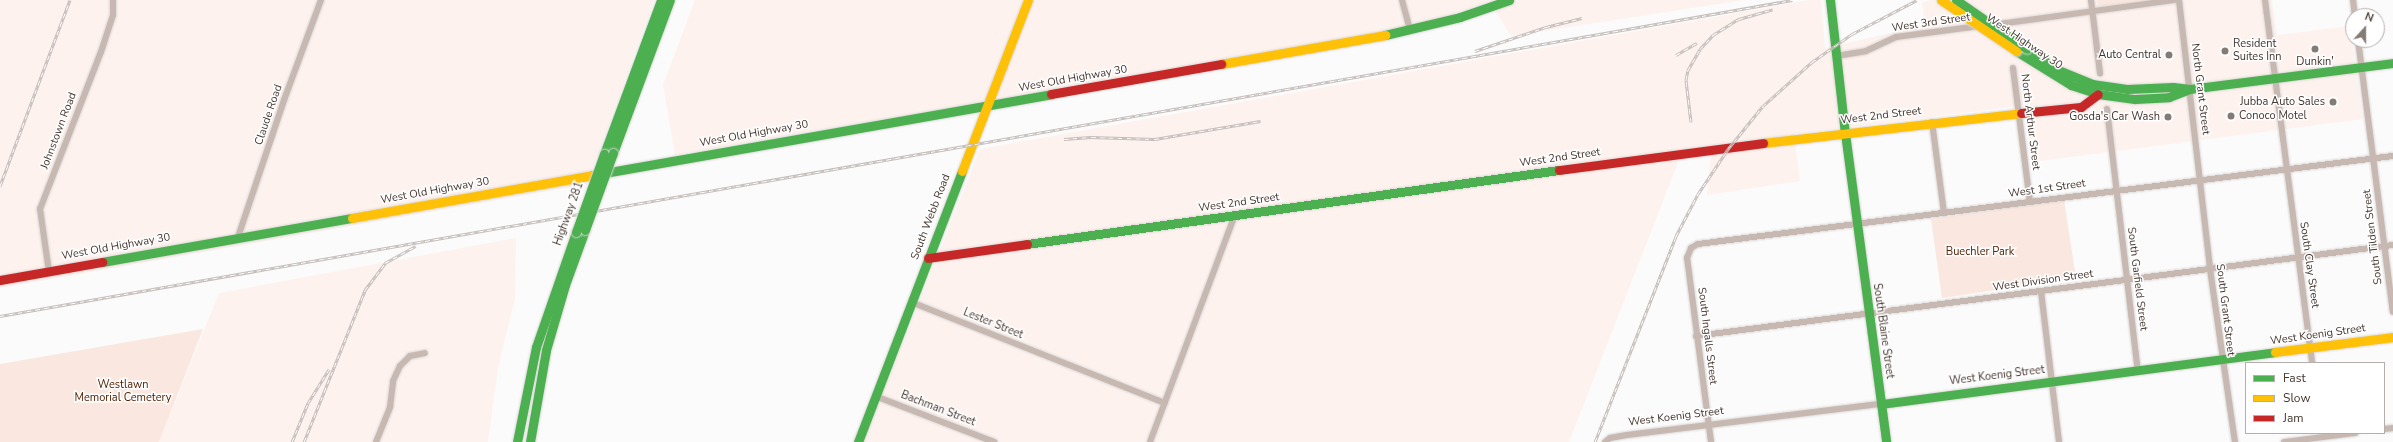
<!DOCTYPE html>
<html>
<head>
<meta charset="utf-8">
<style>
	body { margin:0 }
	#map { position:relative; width:2393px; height:442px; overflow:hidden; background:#fbfbfb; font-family:"Nunito Sans",sans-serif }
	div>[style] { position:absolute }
	.built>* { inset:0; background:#fdf2ee }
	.green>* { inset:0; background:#fae8e0 }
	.roads { filter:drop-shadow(0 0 1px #dad7d6) drop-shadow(0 0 1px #dad7d6) }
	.street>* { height:6px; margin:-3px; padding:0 3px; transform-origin:3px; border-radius:3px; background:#c7b9b2 }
	.fast>* { height:9px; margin:-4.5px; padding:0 4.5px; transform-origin:4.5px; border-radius:4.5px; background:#4caf50 }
	.slow>* { height:9px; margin:-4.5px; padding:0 4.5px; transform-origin:4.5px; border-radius:4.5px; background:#ffc107 }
	.jam>* { height:9px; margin:-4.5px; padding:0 4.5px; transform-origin:4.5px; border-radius:4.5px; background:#c62828 }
	.rail>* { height:3px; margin-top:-1.5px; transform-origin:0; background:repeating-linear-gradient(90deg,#fff 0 4.5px,#c4bdba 0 9px); box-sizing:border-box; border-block:1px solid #c4bdba }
	.bridges { filter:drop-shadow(0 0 1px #dad7d6) drop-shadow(0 0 1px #dad7d6) }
	.fast-bridge>* { height:9px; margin:-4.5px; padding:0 4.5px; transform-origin:4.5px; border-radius:4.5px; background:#4caf50 }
	.slow-bridge>* { height:9px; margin:-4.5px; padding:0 4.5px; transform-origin:4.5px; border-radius:4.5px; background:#ffc107 }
	.dots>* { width:11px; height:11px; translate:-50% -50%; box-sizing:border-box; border:2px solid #fff; border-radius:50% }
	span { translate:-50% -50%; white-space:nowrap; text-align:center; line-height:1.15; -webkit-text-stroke:3px #fff; paint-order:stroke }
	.street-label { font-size:11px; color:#44352f }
	.poi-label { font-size:11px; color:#44352f }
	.left { translate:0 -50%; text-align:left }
	.right { translate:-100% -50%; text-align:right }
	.park-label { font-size:11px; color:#542003 }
	.legend { position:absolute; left:2245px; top:362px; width:140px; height:72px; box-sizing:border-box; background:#fff; border:1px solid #b4aeac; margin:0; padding:5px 7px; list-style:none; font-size:12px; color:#44352f }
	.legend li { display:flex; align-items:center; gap:8px; height:20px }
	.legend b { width:20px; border:1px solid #b4aeac }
	.north { position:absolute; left:2345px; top:8px; width:40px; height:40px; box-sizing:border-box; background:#fff; border:1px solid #b4aeac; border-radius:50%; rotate:21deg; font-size:11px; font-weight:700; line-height:16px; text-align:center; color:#44352f }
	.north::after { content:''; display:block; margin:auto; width:14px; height:18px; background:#847a76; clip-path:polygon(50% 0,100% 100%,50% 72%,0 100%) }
</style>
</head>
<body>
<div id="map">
	<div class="built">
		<div style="clip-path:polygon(0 0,654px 0,587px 184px,0 288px)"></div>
		<div style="clip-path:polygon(695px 0,1744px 0,1511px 36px,1489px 1px,1410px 29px,675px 155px,663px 85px)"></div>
		<div style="clip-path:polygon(1809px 0,1821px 0,1825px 48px,1926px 25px,1922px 3px,1930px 0,2097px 0,2098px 7px,2152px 0,2272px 0,2277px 35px,2350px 26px,2363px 119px,2032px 162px,2026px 105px,1794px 134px,1800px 181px,1707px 195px,1711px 156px,1679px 160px,1569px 442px,864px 442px,980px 149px)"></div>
		<div style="clip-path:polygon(516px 238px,515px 298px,498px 368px,488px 442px,159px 442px,219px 293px)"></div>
	</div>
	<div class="green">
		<div style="clip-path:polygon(2097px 0,2152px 0,2098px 7px)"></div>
		<div style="clip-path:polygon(2064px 200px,2076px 278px,1942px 298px,1931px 219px)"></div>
		<div style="clip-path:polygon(203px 329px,159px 442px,0 442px,0 364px)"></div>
	</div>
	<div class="roads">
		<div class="street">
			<div style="left:1402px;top:0;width:30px;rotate:75deg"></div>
			<div style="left:2091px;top:0;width:74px;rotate:83deg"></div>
			<div style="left:2179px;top:0;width:271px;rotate:83.4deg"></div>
			<div style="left:2210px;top:269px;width:175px;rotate:81.8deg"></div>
			<div style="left:2265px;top:0;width:366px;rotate:82.6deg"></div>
			<div style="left:2353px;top:0;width:16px;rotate:83deg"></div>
			<div style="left:1992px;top:25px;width:185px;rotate:-7.8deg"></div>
			<div style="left:2358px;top:40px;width:274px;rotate:82.7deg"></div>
			<div style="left:1836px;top:56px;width:30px;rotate:-9deg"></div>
			<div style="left:1866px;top:51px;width:33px;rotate:-25deg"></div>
			<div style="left:1896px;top:37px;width:84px;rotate:-7.5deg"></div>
			<div style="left:2013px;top:68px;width:135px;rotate:82.8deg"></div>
			<div style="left:2107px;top:109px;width:264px;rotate:83.3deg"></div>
			<div style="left:1932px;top:122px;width:92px;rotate:82.5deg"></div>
			<div style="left:238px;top:237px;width:145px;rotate:-71.4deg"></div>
			<div style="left:284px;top:100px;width:107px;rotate:-69.7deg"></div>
			<div style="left:49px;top:272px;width:64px;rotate:-98.1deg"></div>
			<div style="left:40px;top:209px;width:168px;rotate:-68.8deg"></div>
			<div style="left:101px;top:52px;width:39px;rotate:-72deg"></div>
			<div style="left:113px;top:15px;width:15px;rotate:-90deg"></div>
			<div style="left:2041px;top:291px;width:152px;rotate:83.2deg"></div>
			<div style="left:911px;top:302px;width:273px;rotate:21.7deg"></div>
			<div style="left:1696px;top:336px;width:703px;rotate:-7.44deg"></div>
			<div style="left:875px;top:396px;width:128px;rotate:21.1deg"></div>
			<div style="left:2384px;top:429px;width:9px;rotate:-6deg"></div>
			<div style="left:376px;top:442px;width:38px;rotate:-68deg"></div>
			<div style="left:390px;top:407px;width:26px;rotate:-83deg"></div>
			<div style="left:393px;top:381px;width:17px;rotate:-65deg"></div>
			<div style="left:400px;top:366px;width:14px;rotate:-45deg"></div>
			<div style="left:410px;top:356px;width:15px;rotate:-11deg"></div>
			<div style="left:1150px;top:442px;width:242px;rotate:-69.5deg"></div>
			<div style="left:1605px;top:442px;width:6px;rotate:-39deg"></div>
			<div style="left:1610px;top:438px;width:17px;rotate:-10deg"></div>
			<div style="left:1627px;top:435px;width:256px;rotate:-7deg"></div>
			<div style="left:1711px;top:442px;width:186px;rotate:-97.4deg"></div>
			<div style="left:1687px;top:258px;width:11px;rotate:-68deg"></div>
			<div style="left:1691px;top:248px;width:8px;rotate:-30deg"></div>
			<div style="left:1698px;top:244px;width:701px;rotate:-7.22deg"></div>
			<div style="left:2284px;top:442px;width:72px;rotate:-7.2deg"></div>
		</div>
		<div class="fast">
			<div style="left:1830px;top:0;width:134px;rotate:83.6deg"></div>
			<div style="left:1845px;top:133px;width:312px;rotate:82.4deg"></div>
			<div style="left:1385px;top:35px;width:77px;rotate:-13.5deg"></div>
			<div style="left:1460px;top:17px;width:52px;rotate:-19.1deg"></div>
			<div style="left:2027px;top:49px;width:37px;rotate:34deg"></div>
			<div style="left:2058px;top:70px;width:37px;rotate:22deg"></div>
			<div style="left:2092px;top:84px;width:35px;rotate:8deg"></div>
			<div style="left:2127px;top:89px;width:46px;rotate:-2.5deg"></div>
			<div style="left:2173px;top:87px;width:17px;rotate:7deg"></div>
			<div style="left:2016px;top:51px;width:65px;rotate:31.7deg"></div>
			<div style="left:2071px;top:85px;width:28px;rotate:18deg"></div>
			<div style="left:2098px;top:94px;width:37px;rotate:8deg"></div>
			<div style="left:2135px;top:99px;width:34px;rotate:-3deg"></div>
			<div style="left:2169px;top:97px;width:22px;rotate:-21deg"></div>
			<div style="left:2190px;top:89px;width:205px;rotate:-7.3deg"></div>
			<div style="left:613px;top:153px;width:163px;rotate:-69.6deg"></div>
			<div style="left:604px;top:154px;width:164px;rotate:-69.7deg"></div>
			<div style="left:593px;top:175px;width:465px;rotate:-10deg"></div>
			<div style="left:1027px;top:244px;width:537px;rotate:-7.92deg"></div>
			<div style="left:102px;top:262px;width:254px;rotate:-10deg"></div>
			<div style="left:1881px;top:404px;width:397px;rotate:-7.5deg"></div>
			<div style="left:517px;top:442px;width:97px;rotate:-78.7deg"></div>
			<div style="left:536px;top:347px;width:122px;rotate:-70.8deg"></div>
			<div style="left:530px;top:442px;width:93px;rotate:-80.1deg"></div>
			<div style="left:546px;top:350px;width:68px;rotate:-73.7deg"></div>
			<div style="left:565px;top:285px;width:59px;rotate:-70deg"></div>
			<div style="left:858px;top:442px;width:290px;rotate:-69deg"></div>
		</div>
		<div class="slow">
			<div style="left:1221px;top:64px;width:167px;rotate:-10deg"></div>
			<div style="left:1763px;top:143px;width:260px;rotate:-6.6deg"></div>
			<div style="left:962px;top:171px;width:183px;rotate:-68.9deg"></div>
			<div style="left:352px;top:218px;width:245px;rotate:-10.1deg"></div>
			<div style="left:2275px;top:352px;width:119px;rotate:-7.2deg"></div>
		</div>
		<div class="jam">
			<div style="left:1051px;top:94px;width:173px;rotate:-10deg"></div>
			<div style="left:2021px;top:113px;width:60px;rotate:-5.7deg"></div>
			<div style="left:2081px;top:107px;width:21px;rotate:-37deg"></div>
			<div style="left:1559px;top:170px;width:206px;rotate:-7.5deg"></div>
			<div style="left:928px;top:258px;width:100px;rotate:-8deg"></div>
			<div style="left:0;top:280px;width:104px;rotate:-10deg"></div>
		</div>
	</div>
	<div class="rail">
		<div style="left:1475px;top:51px;width:75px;rotate:-18.7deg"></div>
		<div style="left:1546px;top:27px;width:37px;rotate:-14deg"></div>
		<div style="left:1676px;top:55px;width:24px;rotate:-30deg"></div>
		<div style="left:1691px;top:122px;width:42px;rotate:-96.8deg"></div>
		<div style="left:1686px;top:80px;width:10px;rotate:-79deg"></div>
		<div style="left:1688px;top:70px;width:24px;rotate:-60deg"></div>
		<div style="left:1700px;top:49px;width:19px;rotate:-47deg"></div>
		<div style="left:1713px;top:35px;width:31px;rotate:-32deg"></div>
		<div style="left:1739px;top:19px;width:35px;rotate:-16deg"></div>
		<div style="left:1064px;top:139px;width:27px;rotate:-4deg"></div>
		<div style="left:1091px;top:137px;width:64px;rotate:1.8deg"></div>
		<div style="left:1155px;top:139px;width:107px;rotate:-9.7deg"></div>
		<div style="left:0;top:186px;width:199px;rotate:-69.4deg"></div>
		<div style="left:0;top:316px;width:1820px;rotate:-10deg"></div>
		<div style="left:292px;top:442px;width:42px;rotate:-67.7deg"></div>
		<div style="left:308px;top:403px;width:40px;rotate:-58deg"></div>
		<div style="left:304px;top:442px;width:164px;rotate:-68.1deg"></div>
		<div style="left:365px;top:290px;width:34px;rotate:-53deg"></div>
		<div style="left:385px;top:263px;width:35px;rotate:-29deg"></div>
		<div style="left:1595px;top:442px;width:221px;rotate:-68.5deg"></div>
		<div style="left:1676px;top:236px;width:47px;rotate:-62.4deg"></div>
		<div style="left:1698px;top:194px;width:54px;rotate:-56.3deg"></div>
		<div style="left:1728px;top:149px;width:55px;rotate:-50.9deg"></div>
		<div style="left:1763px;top:106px;width:66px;rotate:-41.9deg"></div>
		<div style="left:1812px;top:62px;width:49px;rotate:-35deg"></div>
		<div style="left:1852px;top:34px;width:73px;rotate:-27.6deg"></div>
	</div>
	<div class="bridges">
		<div class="fast-bridge">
			<div style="left:1956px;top:0;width:86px;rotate:34.6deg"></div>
			<div style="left:585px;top:230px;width:82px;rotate:-70deg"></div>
			<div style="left:576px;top:232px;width:83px;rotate:-70.3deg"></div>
		</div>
		<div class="slow-bridge">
			<div style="left:1941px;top:0;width:91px;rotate:34.2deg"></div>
		</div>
	</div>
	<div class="dots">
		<div style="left:2315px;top:49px;background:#847a76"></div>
		<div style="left:2225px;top:51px;background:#847a76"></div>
		<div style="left:2169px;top:55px;background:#847a76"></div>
		<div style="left:2333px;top:102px;background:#847a76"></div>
		<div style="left:2231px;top:116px;background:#847a76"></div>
		<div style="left:2168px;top:117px;background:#847a76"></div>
	</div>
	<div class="street-label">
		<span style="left:1931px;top:23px;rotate:-8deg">West 3rd Street</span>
		<span style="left:2024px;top:42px;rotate:34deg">West Highway 30</span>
		<span style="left:1073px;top:79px;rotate:-10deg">West Old Highway 30</span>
		<span style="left:2200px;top:89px;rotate:83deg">North Grant Street</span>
		<span style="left:269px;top:115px;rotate:-71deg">Claude Road</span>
		<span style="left:1881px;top:116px;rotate:-7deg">West 2nd Street</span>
		<span style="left:2030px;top:122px;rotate:83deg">North Arthur Street</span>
		<span style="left:59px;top:131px;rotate:-69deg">Johnstown Road</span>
		<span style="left:754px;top:134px;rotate:-10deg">West Old Highway 30</span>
		<span style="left:1560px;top:158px;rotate:-8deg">West 2nd Street</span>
		<span style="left:2047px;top:189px;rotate:-8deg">West 1st Street</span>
		<span style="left:435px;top:191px;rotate:-10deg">West Old Highway 30</span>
		<span style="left:1239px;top:203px;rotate:-8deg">West 2nd Street</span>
		<span style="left:569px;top:214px;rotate:-70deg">Highway 281</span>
		<span style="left:931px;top:217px;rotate:-69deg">South Webb Road</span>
		<span style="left:2373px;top:237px;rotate:-97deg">South Tilden Street</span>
		<span style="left:116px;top:247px;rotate:-10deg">West Old Highway 30</span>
		<span style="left:2309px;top:265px;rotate:82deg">South Clay Street</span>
		<span style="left:2137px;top:279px;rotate:83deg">South Garfield Street</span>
		<span style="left:2043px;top:281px;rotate:-8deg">West Division Street</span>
		<span style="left:2225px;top:310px;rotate:83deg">South Grant Street</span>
		<span style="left:993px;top:324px;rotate:22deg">Lester Street</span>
		<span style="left:1883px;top:331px;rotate:82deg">South Blaine Street</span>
		<span style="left:2318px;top:335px;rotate:-8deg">West Koenig Street</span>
		<span style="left:1707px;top:336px;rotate:83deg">South Ingalls Street</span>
		<span style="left:1997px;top:376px;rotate:-7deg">West Koenig Street</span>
		<span style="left:938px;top:409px;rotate:21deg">Bachman Street</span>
		<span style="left:1676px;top:417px;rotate:-7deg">West Koenig Street</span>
	</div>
	<div class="poi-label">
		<span class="left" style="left:2233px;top:51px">Resident<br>Suites Inn</span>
		<span class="right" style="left:2161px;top:55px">Auto Central</span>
		<span style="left:2315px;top:62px">Dunkin'</span>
		<span class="right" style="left:2325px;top:102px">Jubba Auto Sales</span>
		<span class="left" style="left:2239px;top:116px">Conoco Motel</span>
		<span class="right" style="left:2160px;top:117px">Gosda's Car Wash</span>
	</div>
	<div class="park-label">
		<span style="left:1980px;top:252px">Buechler Park</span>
		<span style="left:123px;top:392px">Westlawn<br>Memorial Cemetery</span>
	</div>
	<ul class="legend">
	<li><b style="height:5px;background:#4caf50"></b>Fast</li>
	<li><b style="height:5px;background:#ffc107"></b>Slow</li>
	<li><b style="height:5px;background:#c62828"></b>Jam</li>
	</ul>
	<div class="north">N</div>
</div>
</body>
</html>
